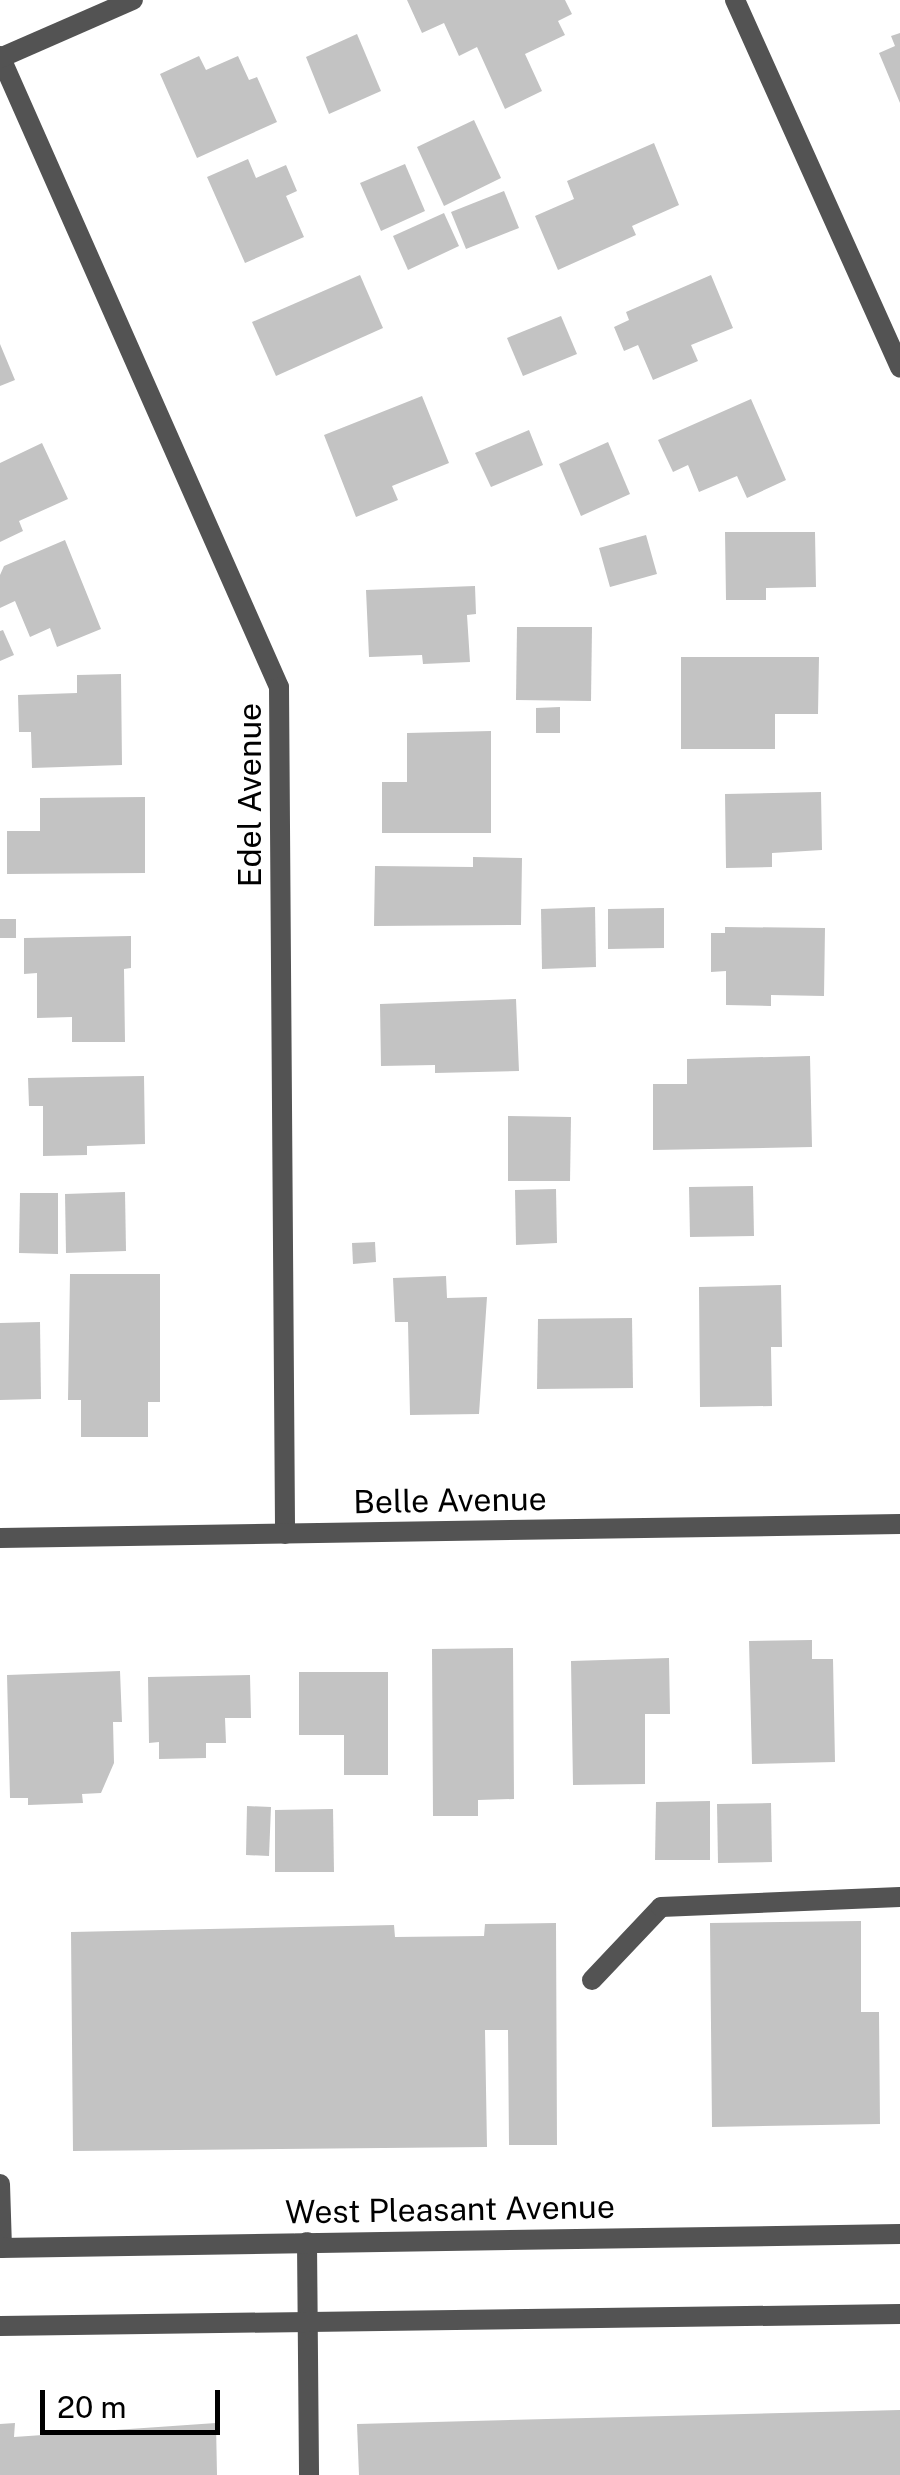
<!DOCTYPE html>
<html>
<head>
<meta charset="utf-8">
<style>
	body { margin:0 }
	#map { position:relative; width:900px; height:2475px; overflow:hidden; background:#fff; font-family:"Public Sans",sans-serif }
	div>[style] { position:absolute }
	.building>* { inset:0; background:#c3c3c3 }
	.service>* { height:20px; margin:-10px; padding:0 10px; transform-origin:10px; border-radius:10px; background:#535353 }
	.minor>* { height:20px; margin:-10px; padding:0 10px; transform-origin:10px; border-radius:10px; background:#535353 }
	span { translate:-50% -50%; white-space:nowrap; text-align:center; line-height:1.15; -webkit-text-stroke:8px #fff; paint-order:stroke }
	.street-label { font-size:32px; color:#000 }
	.scale { position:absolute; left:40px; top:2390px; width:180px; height:45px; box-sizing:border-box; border:5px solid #000; border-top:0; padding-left:12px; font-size:30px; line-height:35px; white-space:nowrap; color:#000; -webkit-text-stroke:8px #fff; paint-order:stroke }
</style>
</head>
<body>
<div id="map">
	<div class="building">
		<div style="clip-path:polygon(407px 0,565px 0,572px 14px,558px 21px,565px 35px,525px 54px,542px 91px,505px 109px,477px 47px,459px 56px,444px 23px,422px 33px)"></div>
		<div style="clip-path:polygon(900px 33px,900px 103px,879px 53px,895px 46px,891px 36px)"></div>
		<div style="clip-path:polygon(357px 34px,381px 91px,329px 114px,306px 57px)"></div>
		<div style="clip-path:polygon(199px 56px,206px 70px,238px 56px,249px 80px,257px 77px,277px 122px,197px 158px,160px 74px)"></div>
		<div style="clip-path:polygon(474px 120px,501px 178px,444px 206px,417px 147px)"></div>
		<div style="clip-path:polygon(654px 143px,679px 205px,632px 226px,636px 235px,558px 270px,535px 216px,574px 199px,567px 181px)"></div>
		<div style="clip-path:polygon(248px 159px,256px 178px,286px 165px,297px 191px,286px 196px,304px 237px,245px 263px,207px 177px)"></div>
		<div style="clip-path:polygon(405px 164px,425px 211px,381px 231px,360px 183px)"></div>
		<div style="clip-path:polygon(504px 191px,519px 228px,466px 249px,451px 212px)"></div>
		<div style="clip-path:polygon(444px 213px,459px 246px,408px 270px,393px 236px)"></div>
		<div style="clip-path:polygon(360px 275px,383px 328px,276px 376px,252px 322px)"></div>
		<div style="clip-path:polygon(711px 275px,733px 328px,691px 345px,698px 361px,653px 380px,638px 345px,624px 351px,614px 327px,629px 320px,626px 312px)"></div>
		<div style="clip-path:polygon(561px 316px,577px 354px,523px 376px,507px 338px)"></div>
		<div style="clip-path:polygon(0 344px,15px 380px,0 386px)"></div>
		<div style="clip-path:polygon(422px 396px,449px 463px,392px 486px,398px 500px,356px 517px,324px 435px)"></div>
		<div style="clip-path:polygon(751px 399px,786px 480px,747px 498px,737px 476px,699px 492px,688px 465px,673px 472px,658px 440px)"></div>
		<div style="clip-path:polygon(529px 430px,543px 465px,491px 487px,475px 453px)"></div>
		<div style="clip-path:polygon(608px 442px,630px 494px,581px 516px,559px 464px)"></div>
		<div style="clip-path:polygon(42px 443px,68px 499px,19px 521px,23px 531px,0 542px,0 463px)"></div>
		<div style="clip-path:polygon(725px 532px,815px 532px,816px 587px,766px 588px,766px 600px,726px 600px)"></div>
		<div style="clip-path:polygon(646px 535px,657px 574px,610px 587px,599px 548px)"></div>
		<div style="clip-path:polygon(65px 540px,101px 629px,57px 647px,50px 628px,30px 637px,15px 601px,0 608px,0 575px,4px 566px)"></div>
		<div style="clip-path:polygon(475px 586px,476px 614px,467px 615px,470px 662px,423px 664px,422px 655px,369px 657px,366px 590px)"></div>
		<div style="clip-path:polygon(517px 627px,592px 627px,591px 701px,516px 700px)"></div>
		<div style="clip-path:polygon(3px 630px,14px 655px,0 661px,0 631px)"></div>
		<div style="clip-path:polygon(681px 657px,819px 657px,818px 714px,775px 714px,775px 749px,681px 749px)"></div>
		<div style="clip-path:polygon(121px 674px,122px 765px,32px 768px,31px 732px,19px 732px,18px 695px,77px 693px,77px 675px)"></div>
		<div style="clip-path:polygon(560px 707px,560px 733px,536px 733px,536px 708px)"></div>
		<div style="clip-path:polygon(491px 731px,491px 833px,382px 833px,382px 782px,407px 782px,407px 733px)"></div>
		<div style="clip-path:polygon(821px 792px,822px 850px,772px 853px,772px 867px,726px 868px,725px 794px)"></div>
		<div style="clip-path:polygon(145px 797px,145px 873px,7px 874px,7px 831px,40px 831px,40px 798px)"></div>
		<div style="clip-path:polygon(473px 857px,522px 858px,521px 925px,374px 926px,375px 866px,473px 867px)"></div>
		<div style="clip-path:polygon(595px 907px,596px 967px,542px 969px,541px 909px)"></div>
		<div style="clip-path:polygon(664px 908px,664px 948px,608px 949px,608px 909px)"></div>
		<div style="clip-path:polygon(0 919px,16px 919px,16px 938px,0 938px)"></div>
		<div style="clip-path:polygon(725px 927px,825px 928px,824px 996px,771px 995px,771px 1006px,726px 1005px,726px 971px,711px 972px,711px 933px,725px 933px)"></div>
		<div style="clip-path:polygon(131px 936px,131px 968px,124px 969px,125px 1042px,72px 1042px,72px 1017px,37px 1018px,37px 973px,24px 974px,24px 938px)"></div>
		<div style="clip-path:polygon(516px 999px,519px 1071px,435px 1073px,435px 1065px,381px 1066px,380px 1004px)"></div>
		<div style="clip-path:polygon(810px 1056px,812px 1147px,653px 1150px,653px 1084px,687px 1084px,687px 1059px)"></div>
		<div style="clip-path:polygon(144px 1076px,145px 1144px,87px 1146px,87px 1155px,43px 1156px,43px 1106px,29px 1106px,28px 1078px)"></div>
		<div style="clip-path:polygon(508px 1116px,571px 1117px,570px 1181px,508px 1181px)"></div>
		<div style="clip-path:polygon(753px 1186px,754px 1236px,690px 1237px,689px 1187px)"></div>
		<div style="clip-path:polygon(556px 1189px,557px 1243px,516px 1245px,515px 1190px)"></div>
		<div style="clip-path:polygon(125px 1192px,126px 1251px,66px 1253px,65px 1194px)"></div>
		<div style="clip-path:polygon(20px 1193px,58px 1193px,58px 1254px,19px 1253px)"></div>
		<div style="clip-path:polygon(375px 1242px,376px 1262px,353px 1264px,352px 1243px)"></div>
		<div style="clip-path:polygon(70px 1274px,160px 1274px,160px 1402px,148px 1402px,148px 1437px,81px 1437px,81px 1400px,68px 1400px)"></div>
		<div style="clip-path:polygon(446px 1276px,447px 1298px,487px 1297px,479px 1414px,410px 1415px,408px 1322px,395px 1322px,393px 1278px)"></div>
		<div style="clip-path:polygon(781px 1285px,782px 1347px,771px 1347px,772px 1406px,700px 1407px,699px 1287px)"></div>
		<div style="clip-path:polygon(632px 1318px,633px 1388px,537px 1389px,538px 1319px)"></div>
		<div style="clip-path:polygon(40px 1322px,41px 1399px,0 1400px,0 1323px)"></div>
		<div style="clip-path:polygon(812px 1640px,812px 1659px,833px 1659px,835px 1762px,752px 1764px,749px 1641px)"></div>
		<div style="clip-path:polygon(513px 1648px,514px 1799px,478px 1800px,478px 1816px,433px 1816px,432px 1649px)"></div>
		<div style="clip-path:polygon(669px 1658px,670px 1714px,645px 1714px,645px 1784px,573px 1785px,571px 1661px)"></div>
		<div style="clip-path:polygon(120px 1671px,122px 1722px,113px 1722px,114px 1763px,101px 1793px,82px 1794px,83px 1803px,28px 1805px,28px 1798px,10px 1798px,7px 1675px)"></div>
		<div style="clip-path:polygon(299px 1672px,388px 1672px,388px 1775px,344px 1775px,344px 1735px,299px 1735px)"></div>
		<div style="clip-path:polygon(250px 1675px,251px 1718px,225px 1718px,226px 1743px,206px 1743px,206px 1758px,159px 1759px,159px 1742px,149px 1743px,148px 1677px)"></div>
		<div style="clip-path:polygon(710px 1801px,710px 1860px,655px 1860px,656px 1802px)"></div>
		<div style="clip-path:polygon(771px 1803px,772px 1862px,718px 1863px,717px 1804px)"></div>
		<div style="clip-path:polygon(247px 1806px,271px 1807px,269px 1856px,246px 1855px)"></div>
		<div style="clip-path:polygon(333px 1809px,334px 1872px,275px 1872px,275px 1810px)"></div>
		<div style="clip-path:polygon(861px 1921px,861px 2012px,879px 2012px,880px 2124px,712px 2127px,710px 1923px)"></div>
		<div style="clip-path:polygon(556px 1923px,557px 2145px,509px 2145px,508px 2030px,485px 2030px,487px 2147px,73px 2151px,71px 1932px,394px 1925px,395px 1937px,484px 1936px,485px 1924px)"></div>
		<div style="clip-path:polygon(900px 2410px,900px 2475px,359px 2475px,357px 2424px)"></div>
		<div style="clip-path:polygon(15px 2423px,14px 2437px,216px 2423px,217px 2475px,0 2475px,0 2424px)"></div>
	</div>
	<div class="service">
		<div style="left:592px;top:1980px;width:100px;rotate:-46.6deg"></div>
		<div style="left:661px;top:1907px;width:239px;rotate:-2.4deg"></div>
		<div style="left:0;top:2184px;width:64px;rotate:88.2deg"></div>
	</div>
	<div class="minor">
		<div style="left:735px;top:0;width:403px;rotate:65.8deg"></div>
		<div style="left:0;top:56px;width:690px;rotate:66.15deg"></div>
		<div style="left:279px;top:687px;width:847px;rotate:89.59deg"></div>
		<div style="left:0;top:58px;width:145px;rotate:-23.6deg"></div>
		<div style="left:0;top:1538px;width:900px;rotate:-0.89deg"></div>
		<div style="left:307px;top:2242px;width:233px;rotate:89.5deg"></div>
		<div style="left:0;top:2248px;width:900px;rotate:-0.89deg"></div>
		<div style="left:0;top:2326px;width:900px;rotate:-0.76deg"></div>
	</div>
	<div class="street-label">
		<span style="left:250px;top:795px;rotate:-90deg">Edel Avenue</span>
		<span style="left:450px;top:1501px;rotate:-1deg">Belle Avenue</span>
		<span style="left:450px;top:2210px;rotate:-1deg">West Pleasant Avenue</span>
	</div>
	<div class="scale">20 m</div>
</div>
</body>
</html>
